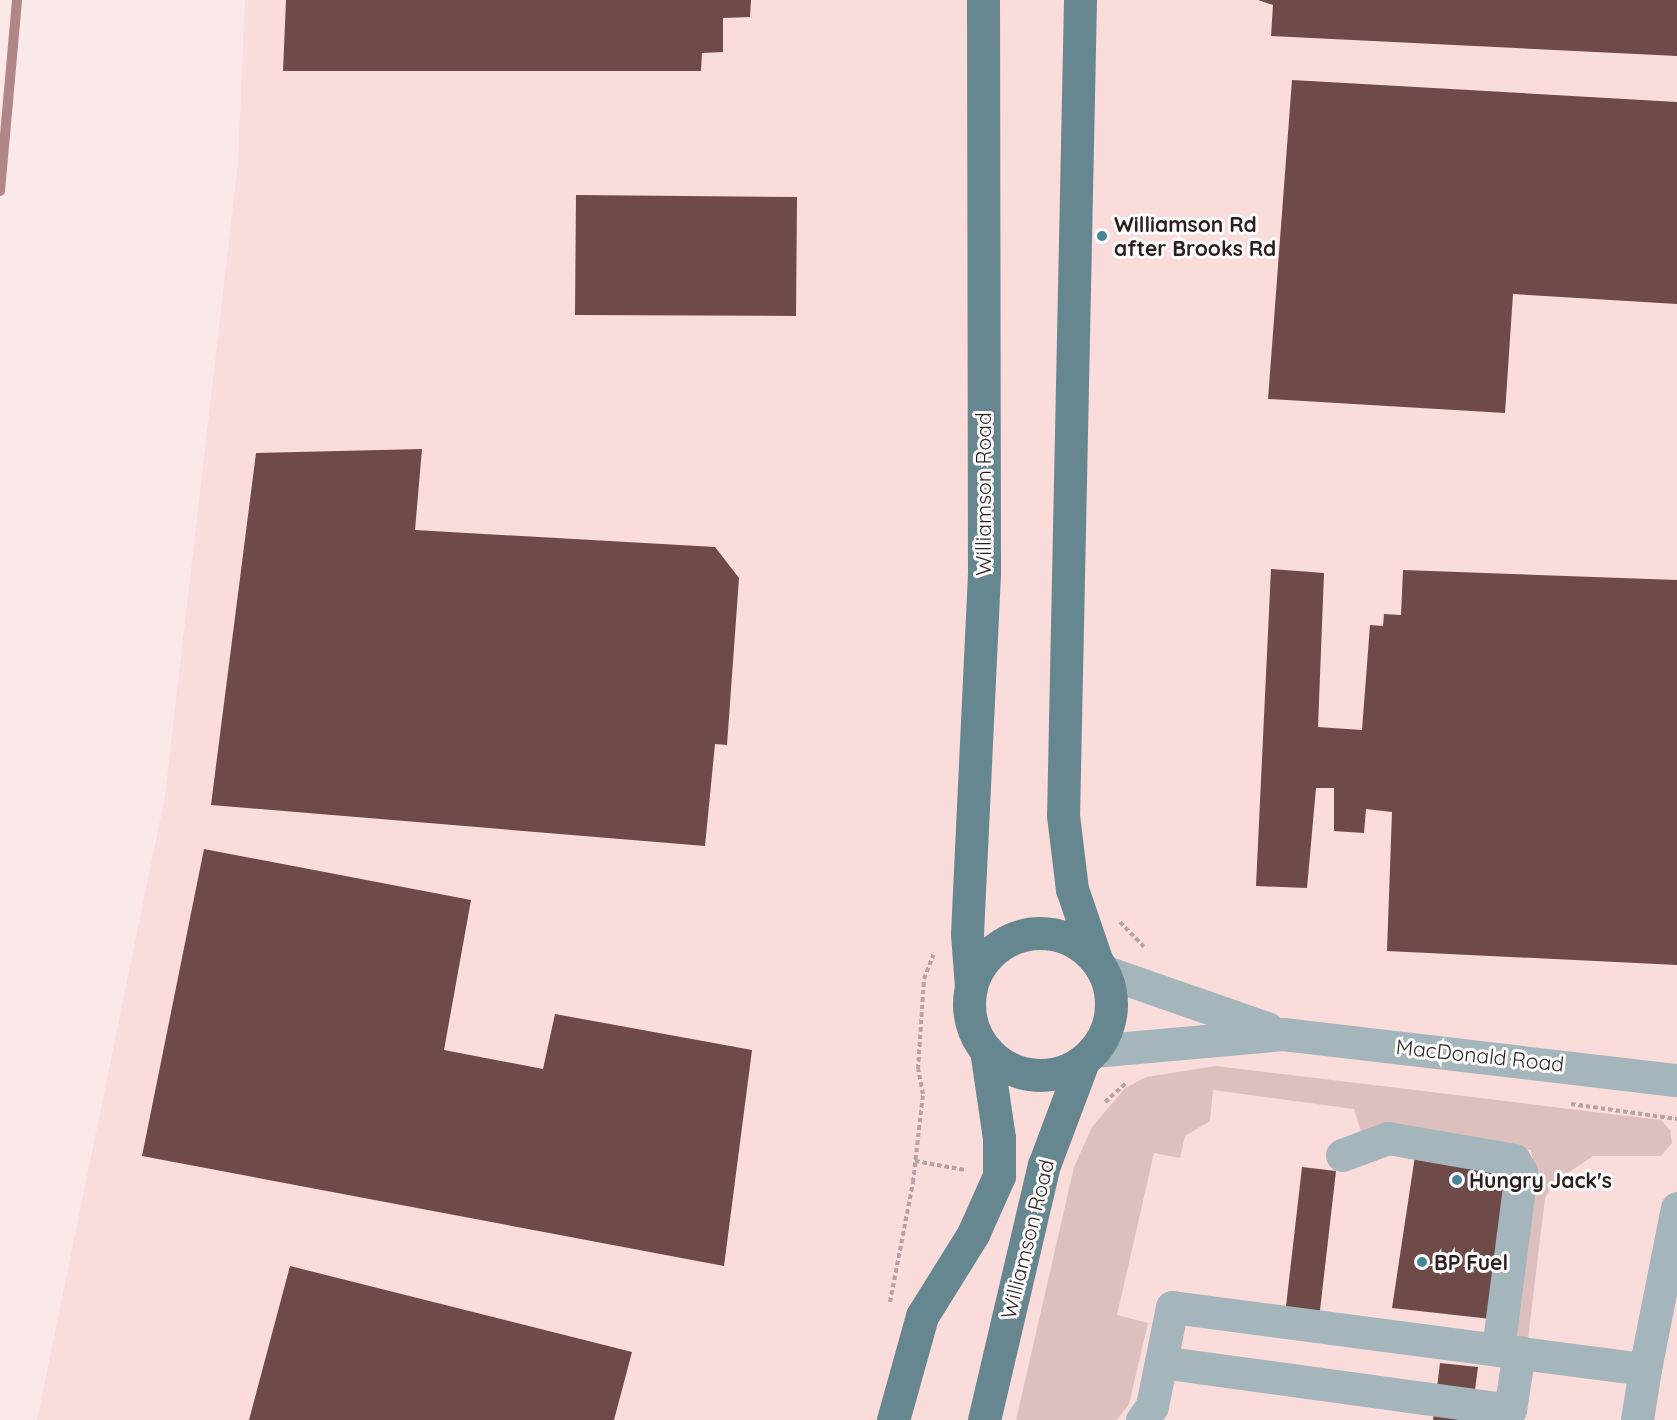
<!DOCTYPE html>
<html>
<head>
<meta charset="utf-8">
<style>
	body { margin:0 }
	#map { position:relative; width:1677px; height:1420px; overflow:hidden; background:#fae9e8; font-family:Quicksand,sans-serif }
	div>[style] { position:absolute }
	.built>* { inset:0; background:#fadcdb }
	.green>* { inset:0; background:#ddc0be }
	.stream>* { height:10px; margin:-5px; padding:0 5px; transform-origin:5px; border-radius:5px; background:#b08786 }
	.building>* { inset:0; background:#6e4a49 }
	.path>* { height:4px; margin-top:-2px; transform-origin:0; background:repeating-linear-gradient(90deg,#b3a3a2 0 4.5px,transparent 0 7.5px) }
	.minor>* { height:33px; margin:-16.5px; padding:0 16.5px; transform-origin:16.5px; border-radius:16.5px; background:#a4b6bb }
	.major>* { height:33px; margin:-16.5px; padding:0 16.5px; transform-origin:16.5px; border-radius:16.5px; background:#678790 }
	.major>.ring { margin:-16.5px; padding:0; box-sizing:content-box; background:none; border:33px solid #678790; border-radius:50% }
	.dots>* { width:16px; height:16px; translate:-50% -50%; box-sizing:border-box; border:3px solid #fbfbfb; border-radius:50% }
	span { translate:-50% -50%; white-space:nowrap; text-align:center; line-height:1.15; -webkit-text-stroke:6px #fbfbfb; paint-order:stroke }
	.poi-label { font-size:21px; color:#2d1f1e; font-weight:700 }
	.left { translate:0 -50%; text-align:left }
	.street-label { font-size:21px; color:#2d1f1e }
</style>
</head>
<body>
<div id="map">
	<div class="built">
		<div style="clip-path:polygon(245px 0,1677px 0,1677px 1420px,37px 1420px,165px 796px,238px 163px)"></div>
	</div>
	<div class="green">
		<div style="clip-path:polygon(1216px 1066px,1661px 1120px,1670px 1130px,1672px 1143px,1661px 1156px,1593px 1156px,1556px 1181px,1545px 1198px,1528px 1339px,1516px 1337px,1534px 1166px,1531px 1150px,1362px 1135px,1354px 1109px,1213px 1090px,1210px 1121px,1185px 1136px,1180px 1158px,1154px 1153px,1117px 1315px,1148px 1323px,1129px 1404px,1117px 1420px,1016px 1420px,1074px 1167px,1092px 1127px,1125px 1088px,1146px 1077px)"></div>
	</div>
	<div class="stream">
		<div style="left:0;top:191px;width:192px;rotate:-84.9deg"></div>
	</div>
	<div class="building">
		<div style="clip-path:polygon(286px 0,751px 0,750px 17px,723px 18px,723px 52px,702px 53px,701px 71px,283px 71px)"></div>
		<div style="clip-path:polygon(1258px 0,1677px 0,1677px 56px,1271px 36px,1273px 5px)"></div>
		<div style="clip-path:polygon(1292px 80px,1677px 102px,1677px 304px,1513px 294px,1505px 413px,1268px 399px)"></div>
		<div style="clip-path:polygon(576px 195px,797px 197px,796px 316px,575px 315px)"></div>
		<div style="clip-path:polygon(422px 449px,415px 530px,715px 547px,739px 578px,727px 745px,715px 744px,705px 846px,211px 805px,256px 453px)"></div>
		<div style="clip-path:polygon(1271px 569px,1324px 573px,1318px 727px,1362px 730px,1370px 625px,1383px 626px,1384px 614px,1401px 615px,1403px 570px,1677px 580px,1677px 965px,1387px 951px,1392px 812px,1366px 809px,1364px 833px,1334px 831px,1334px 788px,1316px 788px,1307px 888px,1256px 886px)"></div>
		<div style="clip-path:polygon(204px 849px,471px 900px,444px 1050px,543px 1069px,555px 1014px,752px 1050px,724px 1266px,142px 1156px)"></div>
		<div style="clip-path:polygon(1415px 1156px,1509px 1174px,1491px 1319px,1392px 1308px)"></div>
		<div style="clip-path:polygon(1302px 1167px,1336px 1171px,1319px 1319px,1285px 1315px)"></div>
		<div style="clip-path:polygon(290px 1266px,632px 1352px,614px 1420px,249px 1420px)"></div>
		<div style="clip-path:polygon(1440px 1363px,1478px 1367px,1471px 1420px,1433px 1420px)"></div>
	</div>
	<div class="path">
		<div style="left:1120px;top:922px;width:37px;rotate:46deg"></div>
		<div style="left:1105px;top:1102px;width:28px;rotate:-42deg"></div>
		<div style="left:1571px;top:1104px;width:107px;rotate:8.1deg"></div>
		<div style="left:915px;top:1161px;width:51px;rotate:10.2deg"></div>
		<div style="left:890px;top:1302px;width:122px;rotate:-79.1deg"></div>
		<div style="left:913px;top:1182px;width:89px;rotate:-83.5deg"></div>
		<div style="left:923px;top:1094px;width:25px;rotate:-101deg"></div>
		<div style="left:918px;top:1069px;width:90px;rotate:-86.2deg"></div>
		<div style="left:924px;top:979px;width:26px;rotate:-69deg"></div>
	</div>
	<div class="minor">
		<div style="left:1103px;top:971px;width:174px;rotate:19.2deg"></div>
		<div style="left:1093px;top:1051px;width:191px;rotate:-5.1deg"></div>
		<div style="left:1283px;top:1034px;width:397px;rotate:6.7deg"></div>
		<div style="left:1342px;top:1155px;width:49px;rotate:-20.3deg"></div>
		<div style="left:1388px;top:1138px;width:128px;rotate:9.9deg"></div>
		<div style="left:1514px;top:1160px;width:14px;rotate:60deg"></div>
		<div style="left:1521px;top:1172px;width:177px;rotate:97.4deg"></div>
		<div style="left:1161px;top:1362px;width:352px;rotate:7.8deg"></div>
		<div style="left:1510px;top:1410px;width:59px;rotate:-81.2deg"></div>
		<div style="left:1142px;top:1420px;width:17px;rotate:-54deg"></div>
		<div style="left:1152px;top:1406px;width:101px;rotate:-78.6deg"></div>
		<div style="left:1172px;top:1307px;width:477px;rotate:7.5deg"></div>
		<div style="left:1645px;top:1369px;width:164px;rotate:-78.8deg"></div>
		<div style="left:1637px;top:1420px;width:52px;rotate:-81.1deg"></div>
	</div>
	<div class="major">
		<div style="left:1080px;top:0;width:815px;rotate:91.19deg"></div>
		<div style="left:1063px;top:815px;width:75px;rotate:83.1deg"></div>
		<div style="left:1072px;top:889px;width:74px;rotate:71.1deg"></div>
		<div class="ring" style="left:969px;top:933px;width:109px;height:109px"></div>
		<div style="left:971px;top:987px;width:53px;rotate:-94.3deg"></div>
		<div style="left:967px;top:934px;width:362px;rotate:-87.3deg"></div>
		<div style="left:984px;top:572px;width:572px;rotate:-90.1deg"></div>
		<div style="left:893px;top:1420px;width:108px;rotate:-74.4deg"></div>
		<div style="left:922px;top:1316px;width:97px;rotate:-58.1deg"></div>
		<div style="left:973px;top:1234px;width:64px;rotate:-65.9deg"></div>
		<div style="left:999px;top:1176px;width:38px;rotate:-90deg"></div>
		<div style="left:999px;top:1138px;width:89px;rotate:-98.4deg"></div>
		<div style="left:984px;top:1420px;width:262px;rotate:-76.8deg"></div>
		<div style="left:1044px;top:1165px;width:111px;rotate:-69.4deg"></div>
	</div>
	<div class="dots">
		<div style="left:1102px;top:236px;background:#448697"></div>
		<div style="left:1457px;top:1180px;background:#448697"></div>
		<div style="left:1422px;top:1262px;background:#448697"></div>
	</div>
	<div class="poi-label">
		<span class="left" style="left:1114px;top:236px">Williamson Rd<br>after Brooks Rd</span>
		<span class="left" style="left:1469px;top:1180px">Hungry Jack's</span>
		<span class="left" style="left:1434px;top:1262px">BP Fuel</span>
	</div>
	<div class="street-label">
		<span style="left:983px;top:494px;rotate:-90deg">Williamson Road</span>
		<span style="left:1480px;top:1055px;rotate:6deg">MacDonald Road</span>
		<span style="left:1027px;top:1239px;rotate:-76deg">Williamson Road</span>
	</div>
</div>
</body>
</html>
